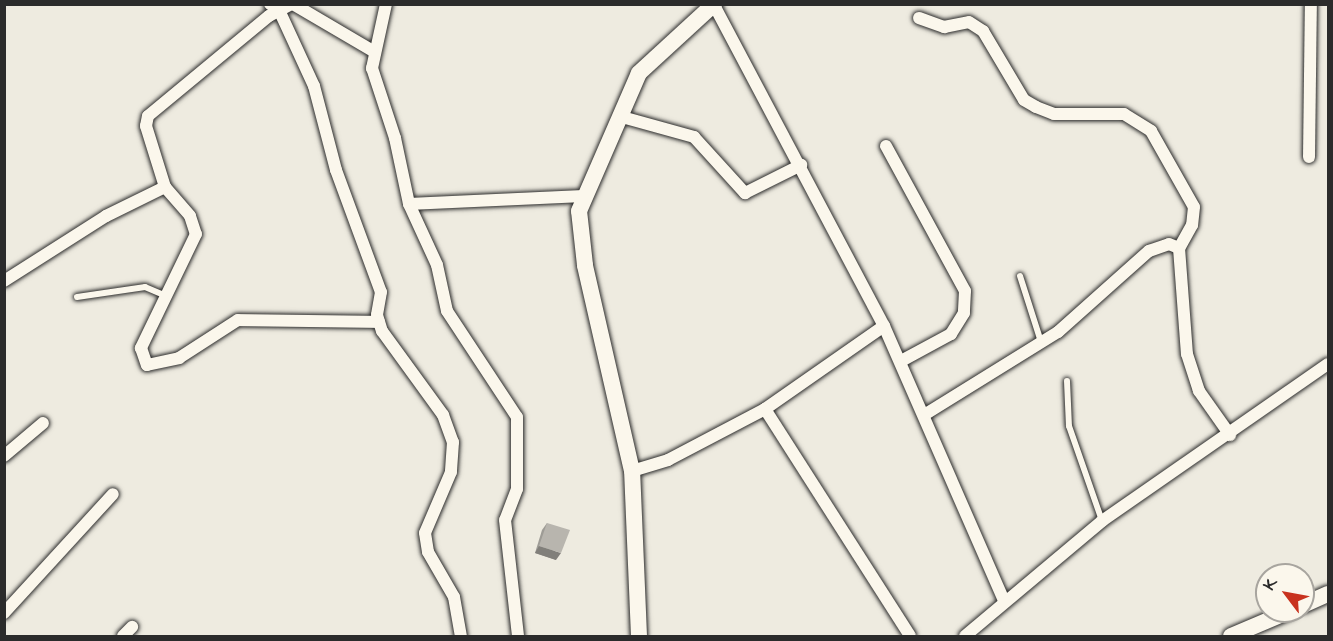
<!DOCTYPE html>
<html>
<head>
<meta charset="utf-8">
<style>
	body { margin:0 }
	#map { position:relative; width:1333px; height:641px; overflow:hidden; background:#eeebe0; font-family:Mynerve,sans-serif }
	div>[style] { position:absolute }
	.roads { filter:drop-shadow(0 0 2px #2b2b2b) drop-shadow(0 0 2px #2b2b2b) }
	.lane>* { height:6px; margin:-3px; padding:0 3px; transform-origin:3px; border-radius:3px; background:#fbf7ec }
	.street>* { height:12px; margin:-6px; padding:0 6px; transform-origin:6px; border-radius:6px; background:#fbf7ec }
	.secondary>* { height:16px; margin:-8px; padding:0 8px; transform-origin:8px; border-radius:8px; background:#fbf7ec }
	.wall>* { inset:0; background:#9e9c96 }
	.shaded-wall>* { inset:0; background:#817f7a }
	.building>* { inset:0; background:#b8b5ae }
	span { translate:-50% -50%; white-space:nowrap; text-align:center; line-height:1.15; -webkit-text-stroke:6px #fbf7ec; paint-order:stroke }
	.frame { position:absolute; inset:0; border:6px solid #2b2b2b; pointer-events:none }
	.north { position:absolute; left:1255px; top:563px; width:60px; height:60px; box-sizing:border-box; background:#fbf7ec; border:2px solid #a8a59f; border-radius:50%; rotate:302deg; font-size:16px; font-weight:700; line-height:24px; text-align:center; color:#2b2b2b }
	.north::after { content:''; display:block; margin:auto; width:21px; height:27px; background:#c8321e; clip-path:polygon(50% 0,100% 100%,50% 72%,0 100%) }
</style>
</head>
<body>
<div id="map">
	<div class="roads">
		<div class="lane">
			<div style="left:1020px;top:276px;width:69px;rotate:72.3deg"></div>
			<div style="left:77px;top:297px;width:69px;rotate:-8.4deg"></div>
			<div style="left:145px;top:287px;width:23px;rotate:23deg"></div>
			<div style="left:1067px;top:381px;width:45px;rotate:87.5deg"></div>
			<div style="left:1069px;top:426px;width:101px;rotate:70.8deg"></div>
		</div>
		<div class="street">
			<div style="left:270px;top:4px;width:11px;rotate:34deg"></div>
			<div style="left:279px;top:10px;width:84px;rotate:65.3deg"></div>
			<div style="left:314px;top:86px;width:87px;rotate:75.3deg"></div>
			<div style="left:336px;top:170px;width:130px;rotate:69.8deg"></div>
			<div style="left:381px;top:292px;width:23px;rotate:100deg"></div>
			<div style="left:377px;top:315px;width:17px;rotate:73deg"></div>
			<div style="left:382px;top:331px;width:104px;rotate:54deg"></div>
			<div style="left:443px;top:415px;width:29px;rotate:70deg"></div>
			<div style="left:453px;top:442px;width:30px;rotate:94deg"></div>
			<div style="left:451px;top:472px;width:66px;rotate:113.1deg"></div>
			<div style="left:425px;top:533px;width:19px;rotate:81deg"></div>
			<div style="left:428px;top:552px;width:52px;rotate:60deg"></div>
			<div style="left:454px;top:597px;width:40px;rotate:80deg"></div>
			<div style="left:293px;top:4px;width:93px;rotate:30.4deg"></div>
			<div style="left:386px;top:4px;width:66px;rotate:102.3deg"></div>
			<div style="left:372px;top:68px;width:74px;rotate:71.8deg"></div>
			<div style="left:395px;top:138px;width:67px;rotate:78deg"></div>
			<div style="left:409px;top:204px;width:67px;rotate:65.3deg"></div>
			<div style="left:437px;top:265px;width:47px;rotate:77.7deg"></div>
			<div style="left:447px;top:311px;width:127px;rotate:56.6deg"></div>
			<div style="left:517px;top:417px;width:72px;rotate:90deg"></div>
			<div style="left:517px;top:489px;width:33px;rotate:111deg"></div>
			<div style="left:505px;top:520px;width:117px;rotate:83.6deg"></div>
			<div style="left:714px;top:5px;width:363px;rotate:62.1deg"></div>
			<div style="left:884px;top:326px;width:300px;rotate:66.4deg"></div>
			<div style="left:919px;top:18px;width:27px;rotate:20deg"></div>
			<div style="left:944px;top:27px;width:25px;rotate:-11deg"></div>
			<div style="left:969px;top:22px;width:17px;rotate:33deg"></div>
			<div style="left:983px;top:31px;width:80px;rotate:59.3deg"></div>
			<div style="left:1024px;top:100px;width:14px;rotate:30deg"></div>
			<div style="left:1036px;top:107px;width:19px;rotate:21deg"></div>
			<div style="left:1054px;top:114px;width:70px"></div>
			<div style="left:1124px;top:114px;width:32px;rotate:32deg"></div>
			<div style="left:1151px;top:131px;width:87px;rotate:60.5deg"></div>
			<div style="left:1194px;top:207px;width:18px;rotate:96deg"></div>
			<div style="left:1192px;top:225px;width:26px;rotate:119deg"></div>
			<div style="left:1179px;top:248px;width:106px;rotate:85.7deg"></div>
			<div style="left:1187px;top:354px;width:39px;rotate:72deg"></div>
			<div style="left:1199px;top:391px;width:54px;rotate:54.8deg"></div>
			<div style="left:622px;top:117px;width:75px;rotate:15.5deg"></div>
			<div style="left:694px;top:137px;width:76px;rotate:47.7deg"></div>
			<div style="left:745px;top:193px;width:63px;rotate:-26.6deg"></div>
			<div style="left:886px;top:146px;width:165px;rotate:61.4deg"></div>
			<div style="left:965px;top:291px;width:22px;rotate:93deg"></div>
			<div style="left:964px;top:313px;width:25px;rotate:122deg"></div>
			<div style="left:951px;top:334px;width:57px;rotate:151.6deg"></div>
			<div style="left:1309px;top:157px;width:153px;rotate:-89.3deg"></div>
			<div style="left:165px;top:187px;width:38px;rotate:49deg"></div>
			<div style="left:190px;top:216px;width:19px;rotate:72deg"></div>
			<div style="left:196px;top:234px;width:127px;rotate:115.8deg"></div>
			<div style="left:141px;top:348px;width:18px;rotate:71deg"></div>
			<div style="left:147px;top:365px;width:33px;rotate:-12deg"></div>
			<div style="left:179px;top:358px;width:70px;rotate:-32.8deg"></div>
			<div style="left:238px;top:320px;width:141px;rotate:0.8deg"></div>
			<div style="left:409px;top:204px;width:174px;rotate:-2.6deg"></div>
			<div style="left:4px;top:281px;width:121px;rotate:-32.5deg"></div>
			<div style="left:106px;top:216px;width:66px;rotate:-26.2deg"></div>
			<div style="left:165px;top:187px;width:64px;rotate:-107.3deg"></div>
			<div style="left:146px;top:126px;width:10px;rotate:-79deg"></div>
			<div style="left:148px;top:116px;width:157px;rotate:-39.6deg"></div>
			<div style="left:269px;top:16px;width:26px;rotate:-28deg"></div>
			<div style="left:765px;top:409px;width:145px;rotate:-34.9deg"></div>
			<div style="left:924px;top:415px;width:158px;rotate:-31.8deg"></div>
			<div style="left:1058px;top:332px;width:122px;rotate:-41.7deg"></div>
			<div style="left:1149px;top:251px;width:21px;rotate:-19deg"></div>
			<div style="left:1169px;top:244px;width:11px;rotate:22deg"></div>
			<div style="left:4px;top:456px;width:51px;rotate:-40.2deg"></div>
			<div style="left:632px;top:471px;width:38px;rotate:-17deg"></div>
			<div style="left:668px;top:460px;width:110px;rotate:-27.7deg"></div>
			<div style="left:765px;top:409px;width:269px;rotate:57.4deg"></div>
			<div style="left:4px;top:613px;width:161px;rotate:-47.5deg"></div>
			<div style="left:123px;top:636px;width:13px;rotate:-45deg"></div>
			<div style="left:965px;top:636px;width:179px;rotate:-40deg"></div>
			<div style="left:1102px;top:521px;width:275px;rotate:-34.8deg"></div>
		</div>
		<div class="secondary">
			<div style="left:1303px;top:605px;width:27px;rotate:-24deg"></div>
			<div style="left:639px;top:636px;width:165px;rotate:-92.4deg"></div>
			<div style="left:632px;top:471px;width:211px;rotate:-102.9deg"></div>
			<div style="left:585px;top:265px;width:54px;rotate:-96.3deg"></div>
			<div style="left:579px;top:211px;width:150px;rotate:-66.5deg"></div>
			<div style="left:639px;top:73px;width:102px;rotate:-42.6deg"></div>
			<div style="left:1231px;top:636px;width:64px;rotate:-23deg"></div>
		</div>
	</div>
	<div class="wall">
		<div style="clip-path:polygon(547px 523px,556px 560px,535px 553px,542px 530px)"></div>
	</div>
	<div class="shaded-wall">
		<div style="clip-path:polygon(539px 546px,561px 553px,556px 560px,535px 553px)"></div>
	</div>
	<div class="building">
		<div style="clip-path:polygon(547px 523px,570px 530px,561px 553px,539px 546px)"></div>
	</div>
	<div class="frame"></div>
	<div class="north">K</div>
</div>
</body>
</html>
